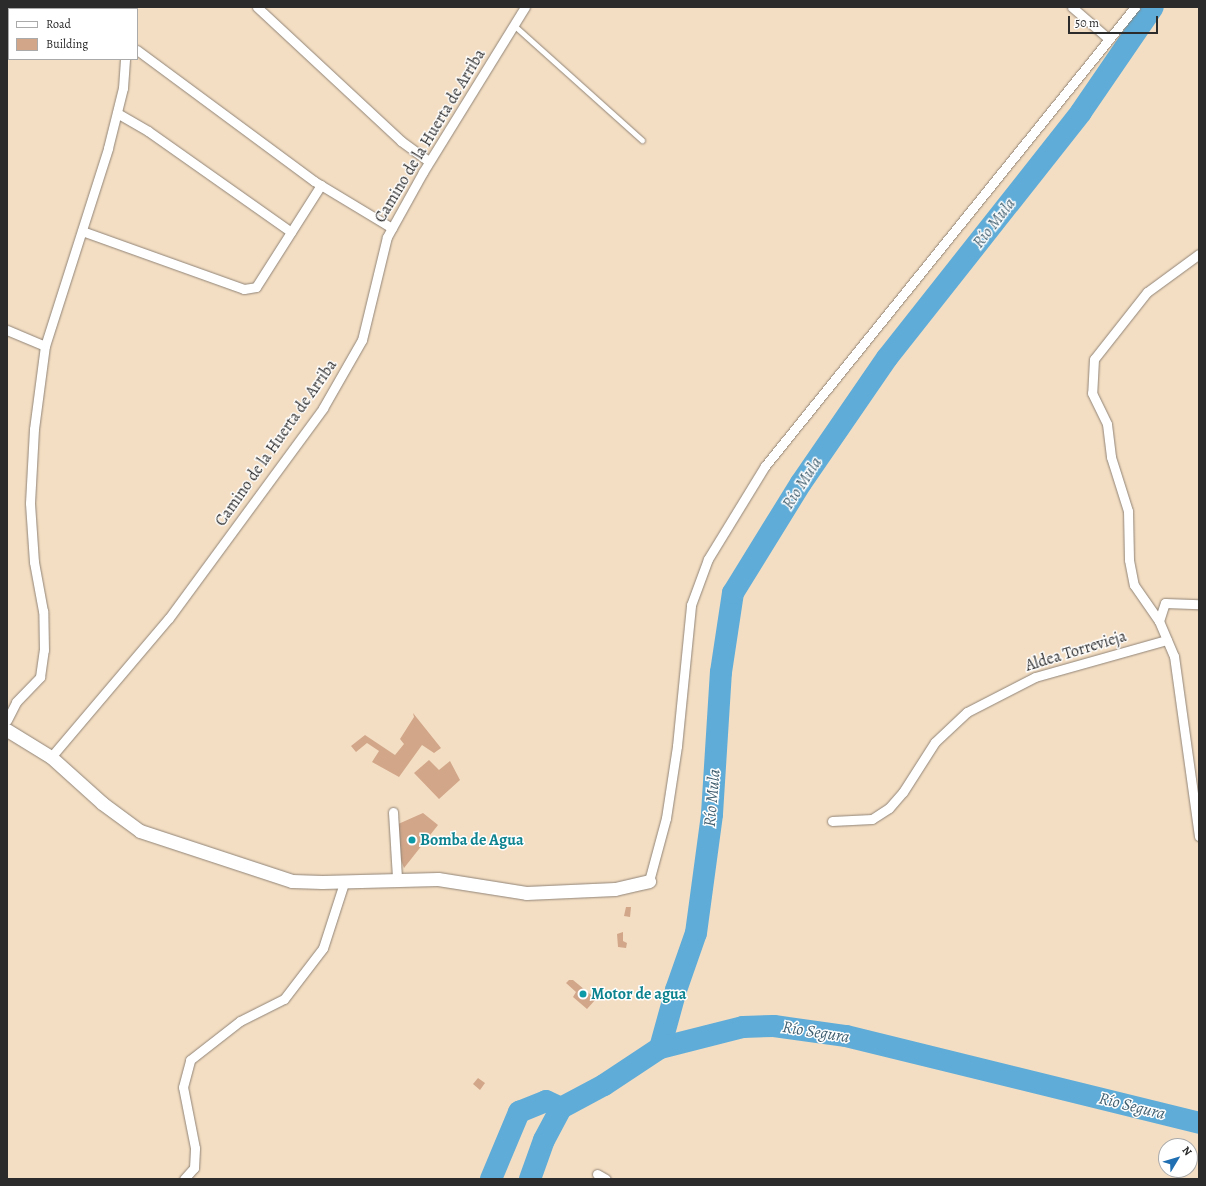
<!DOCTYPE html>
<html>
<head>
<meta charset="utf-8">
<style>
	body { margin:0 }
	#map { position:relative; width:1206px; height:1186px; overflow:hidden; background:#f4dec3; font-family:Alegreya,serif }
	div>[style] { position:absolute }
	.river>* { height:22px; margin:-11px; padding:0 11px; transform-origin:11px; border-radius:11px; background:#5facd8 }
	.building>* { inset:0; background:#d1a689 }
	.roads { filter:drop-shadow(0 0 1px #908477) drop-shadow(0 0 1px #908477) }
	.service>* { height:4.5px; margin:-2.25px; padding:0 2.25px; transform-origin:2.25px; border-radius:2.25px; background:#fff }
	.minor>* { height:9px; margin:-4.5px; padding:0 4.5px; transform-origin:4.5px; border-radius:4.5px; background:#fff }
	.secondary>* { height:13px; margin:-6.5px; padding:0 6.5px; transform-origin:6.5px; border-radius:6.5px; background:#fff }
	.dots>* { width:11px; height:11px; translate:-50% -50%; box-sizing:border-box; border:2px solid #fff; border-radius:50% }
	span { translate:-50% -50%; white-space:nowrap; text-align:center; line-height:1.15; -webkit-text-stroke:3px #fff; paint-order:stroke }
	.street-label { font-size:16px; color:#2b2b2b }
	.culture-label { font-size:16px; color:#0d838f; font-weight:700 }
	.left { translate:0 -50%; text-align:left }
	.water-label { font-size:17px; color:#405f70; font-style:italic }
	.frame { position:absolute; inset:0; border:8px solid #2b2b2b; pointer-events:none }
	.legend { position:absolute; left:8px; top:8px; width:130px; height:52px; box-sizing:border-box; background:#fff; border:1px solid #aaa; margin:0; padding:5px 7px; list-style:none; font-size:12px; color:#2b2b2b }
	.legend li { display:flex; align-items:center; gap:8px; height:20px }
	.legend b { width:20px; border:1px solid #aaa }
	.north { position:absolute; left:1158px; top:1138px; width:40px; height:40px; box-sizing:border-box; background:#fff; border:1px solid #aaa; border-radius:50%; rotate:52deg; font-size:11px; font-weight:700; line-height:16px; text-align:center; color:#2b2b2b }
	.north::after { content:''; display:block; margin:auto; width:14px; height:18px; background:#1f6fb2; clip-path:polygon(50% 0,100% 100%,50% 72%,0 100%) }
	.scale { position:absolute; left:1068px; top:16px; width:90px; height:18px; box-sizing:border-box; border:2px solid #2b2b2b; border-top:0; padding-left:5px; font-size:12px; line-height:14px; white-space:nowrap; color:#2b2b2b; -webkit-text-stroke:3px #fff; paint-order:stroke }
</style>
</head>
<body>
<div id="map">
	<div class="river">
		<div style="left:660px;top:1048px;width:60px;rotate:-74.6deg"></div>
		<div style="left:676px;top:990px;width:60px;rotate:-70.7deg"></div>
		<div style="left:696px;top:933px;width:120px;rotate:-82.3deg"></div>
		<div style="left:712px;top:814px;width:142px;rotate:-86.4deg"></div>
		<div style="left:721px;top:672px;width:80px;rotate:-81.4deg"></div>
		<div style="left:733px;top:593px;width:129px;rotate:-58.3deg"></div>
		<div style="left:801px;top:483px;width:152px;rotate:-55.5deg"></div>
		<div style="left:887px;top:358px;width:313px;rotate:-51.7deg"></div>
		<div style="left:1081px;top:112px;width:127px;rotate:-55.6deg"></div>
		<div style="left:491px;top:1179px;width:73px;rotate:-67.3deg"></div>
		<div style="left:519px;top:1112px;width:29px;rotate:-22deg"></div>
		<div style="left:546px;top:1101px;width:17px;rotate:25deg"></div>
		<div style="left:561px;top:1108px;width:49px;rotate:-28.1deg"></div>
		<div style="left:604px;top:1085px;width:67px;rotate:-33.5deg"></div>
		<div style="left:660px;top:1048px;width:86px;rotate:-14.2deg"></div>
		<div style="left:743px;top:1027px;width:31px;rotate:-2deg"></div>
		<div style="left:774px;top:1026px;width:73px;rotate:7.9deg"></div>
		<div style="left:846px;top:1036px;width:364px;rotate:13.8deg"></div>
		<div style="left:530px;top:1179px;width:41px;rotate:-70.3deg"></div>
		<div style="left:544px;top:1140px;width:36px;rotate:-62deg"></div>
	</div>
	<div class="building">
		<div style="clip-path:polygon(413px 713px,441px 748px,434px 753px,422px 745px,399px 777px,372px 762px,379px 751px,367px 743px,356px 752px,351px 746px,365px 735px,395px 755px,404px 744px,400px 739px,414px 717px)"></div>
		<div style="clip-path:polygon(429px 760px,439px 770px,450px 761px,460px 780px,439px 799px,414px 773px)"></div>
		<div style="clip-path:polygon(423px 813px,438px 825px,404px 868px,399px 855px,396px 825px)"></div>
		<div style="clip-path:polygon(626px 907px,631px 907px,630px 917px,624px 916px)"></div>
		<div style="clip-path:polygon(623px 932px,623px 941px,627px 943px,626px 948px,618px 947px,617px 934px)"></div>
		<div style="clip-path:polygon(569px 980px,573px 980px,596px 999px,587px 1009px,573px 997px,576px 992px,566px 983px)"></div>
		<div style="clip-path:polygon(478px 1078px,485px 1083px,480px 1090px,473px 1084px)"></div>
	</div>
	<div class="roads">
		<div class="service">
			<div style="left:515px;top:26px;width:171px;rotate:41.9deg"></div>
		</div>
		<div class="minor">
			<div style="left:107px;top:7px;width:2px;rotate:63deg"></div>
			<div style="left:257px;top:7px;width:197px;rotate:42.9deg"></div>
			<div style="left:401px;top:141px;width:34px;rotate:36deg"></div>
			<div style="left:1072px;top:7px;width:49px;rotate:40.9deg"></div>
			<div style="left:137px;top:50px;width:220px;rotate:36.5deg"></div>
			<div style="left:314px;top:181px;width:91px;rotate:31.1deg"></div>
			<div style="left:117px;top:113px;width:36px;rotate:30deg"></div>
			<div style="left:148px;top:131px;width:175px;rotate:35.2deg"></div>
			<div style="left:82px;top:231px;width:172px;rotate:19.7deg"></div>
			<div style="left:244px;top:289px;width:12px;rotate:-9deg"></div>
			<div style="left:256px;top:287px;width:121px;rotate:-57.5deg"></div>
			<div style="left:1199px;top:254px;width:64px;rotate:143.8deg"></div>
			<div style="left:1147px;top:292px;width:85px;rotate:128.3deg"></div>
			<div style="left:1094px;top:359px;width:34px;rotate:93deg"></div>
			<div style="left:1092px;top:393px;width:34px;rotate:64deg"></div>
			<div style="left:1107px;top:424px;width:33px;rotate:83deg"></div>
			<div style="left:1111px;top:457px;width:57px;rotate:72.5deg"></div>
			<div style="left:1128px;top:511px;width:49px;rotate:88.8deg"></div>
			<div style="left:1129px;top:560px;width:25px;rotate:79deg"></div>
			<div style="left:1134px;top:585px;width:44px;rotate:55.2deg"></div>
			<div style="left:1159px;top:621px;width:38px;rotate:67deg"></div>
			<div style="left:1174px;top:656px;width:182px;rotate:82.1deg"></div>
			<div style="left:7px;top:330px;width:41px;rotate:22.8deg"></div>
			<div style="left:1159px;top:621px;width:19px;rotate:-72deg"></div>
			<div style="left:1165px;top:603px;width:34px;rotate:2deg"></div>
			<div style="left:7px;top:720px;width:20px;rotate:-63deg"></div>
			<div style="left:16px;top:702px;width:35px;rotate:-46deg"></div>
			<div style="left:40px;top:677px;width:27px;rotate:-82deg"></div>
			<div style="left:44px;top:650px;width:39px;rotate:-91deg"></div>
			<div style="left:43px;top:611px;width:50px;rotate:-100.4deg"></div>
			<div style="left:34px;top:562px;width:59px;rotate:-93.9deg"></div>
			<div style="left:30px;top:503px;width:74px;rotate:-86.9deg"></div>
			<div style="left:34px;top:429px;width:84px;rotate:-82.5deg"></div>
			<div style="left:45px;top:346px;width:208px;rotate:-72.3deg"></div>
			<div style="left:108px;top:148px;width:62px;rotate:-76deg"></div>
			<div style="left:123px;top:88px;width:29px;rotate:-86deg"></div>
			<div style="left:51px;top:757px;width:182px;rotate:-49.7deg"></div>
			<div style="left:169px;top:618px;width:260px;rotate:-53.7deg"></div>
			<div style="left:323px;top:408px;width:78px;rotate:-60.2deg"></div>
			<div style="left:362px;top:340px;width:106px;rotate:-76.4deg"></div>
			<div style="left:387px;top:237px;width:74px;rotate:-61deg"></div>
			<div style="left:423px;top:172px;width:194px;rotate:-58.3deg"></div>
			<div style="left:393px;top:812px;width:66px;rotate:86.5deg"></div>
			<div style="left:832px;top:821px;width:40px;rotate:-2.9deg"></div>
			<div style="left:872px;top:819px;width:20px;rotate:-33deg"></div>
			<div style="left:889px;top:808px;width:21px;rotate:-49deg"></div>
			<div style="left:903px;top:792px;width:59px;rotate:-57.4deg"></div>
			<div style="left:935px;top:742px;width:44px;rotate:-43.2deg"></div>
			<div style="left:967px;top:712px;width:76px;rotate:-27.2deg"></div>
			<div style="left:1035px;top:677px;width:137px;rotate:-15.7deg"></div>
			<div style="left:649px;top:881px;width:65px;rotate:-74.9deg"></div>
			<div style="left:666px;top:818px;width:73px;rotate:-81.3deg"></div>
			<div style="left:677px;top:746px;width:142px;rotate:-84.3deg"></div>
			<div style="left:691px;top:605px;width:49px;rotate:-69.7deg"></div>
			<div style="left:708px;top:559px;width:109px;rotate:-58.5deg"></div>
			<div style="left:765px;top:466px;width:590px;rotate:-51.13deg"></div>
			<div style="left:597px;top:1174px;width:10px;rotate:29deg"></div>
			<div style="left:184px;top:1179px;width:15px;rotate:-48deg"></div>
			<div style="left:194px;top:1168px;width:20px;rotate:-87deg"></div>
			<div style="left:195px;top:1148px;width:62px;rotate:-101.1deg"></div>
			<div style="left:183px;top:1087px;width:28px;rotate:-75deg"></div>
			<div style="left:190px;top:1060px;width:63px;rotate:-38deg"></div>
			<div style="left:240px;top:1021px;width:49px;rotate:-26.6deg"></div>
			<div style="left:284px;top:999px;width:64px;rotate:-52.6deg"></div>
			<div style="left:323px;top:948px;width:71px;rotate:-72.1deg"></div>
		</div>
		<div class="secondary">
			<div style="left:7px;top:730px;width:52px;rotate:31.5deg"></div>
			<div style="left:51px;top:757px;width:69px;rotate:42deg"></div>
			<div style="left:102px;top:803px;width:47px;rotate:36.4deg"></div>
			<div style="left:140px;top:831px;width:160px;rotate:18.2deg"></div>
			<div style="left:292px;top:881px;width:30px;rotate:2deg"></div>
			<div style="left:322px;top:882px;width:116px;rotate:-1.5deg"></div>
			<div style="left:438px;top:879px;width:89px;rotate:9deg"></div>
			<div style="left:526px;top:893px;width:89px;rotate:-2.6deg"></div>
			<div style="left:615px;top:889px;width:35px;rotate:-13deg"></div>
		</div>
	</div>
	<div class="dots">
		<div style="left:412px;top:840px;background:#0f9aa8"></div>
		<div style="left:583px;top:994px;background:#0f9aa8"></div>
	</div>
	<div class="street-label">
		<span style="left:430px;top:136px;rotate:-59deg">Camino de la Huerta de Arriba</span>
		<span style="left:276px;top:443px;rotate:-55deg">Camino de la Huerta de Arriba</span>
		<span style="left:1076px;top:651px;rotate:-17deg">Aldea Torrevieja</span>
	</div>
	<div class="culture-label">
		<span class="left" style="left:420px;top:840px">Bomba de Agua</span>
		<span class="left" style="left:591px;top:994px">Motor de agua</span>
	</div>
	<div class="water-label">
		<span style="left:994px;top:223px;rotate:-52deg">Río Mula</span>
		<span style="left:802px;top:483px;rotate:-57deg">Río Mula</span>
		<span style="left:712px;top:798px;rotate:-85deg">Río Mula</span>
		<span style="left:816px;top:1032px;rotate:9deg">Río Segura</span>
		<span style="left:1132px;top:1106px;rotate:14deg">Río Segura</span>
	</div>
	<div class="frame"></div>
	<ul class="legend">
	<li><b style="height:5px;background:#fff"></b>Road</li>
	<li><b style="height:11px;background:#d1a689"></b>Building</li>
	</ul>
	<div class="north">N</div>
	<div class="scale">50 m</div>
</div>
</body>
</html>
